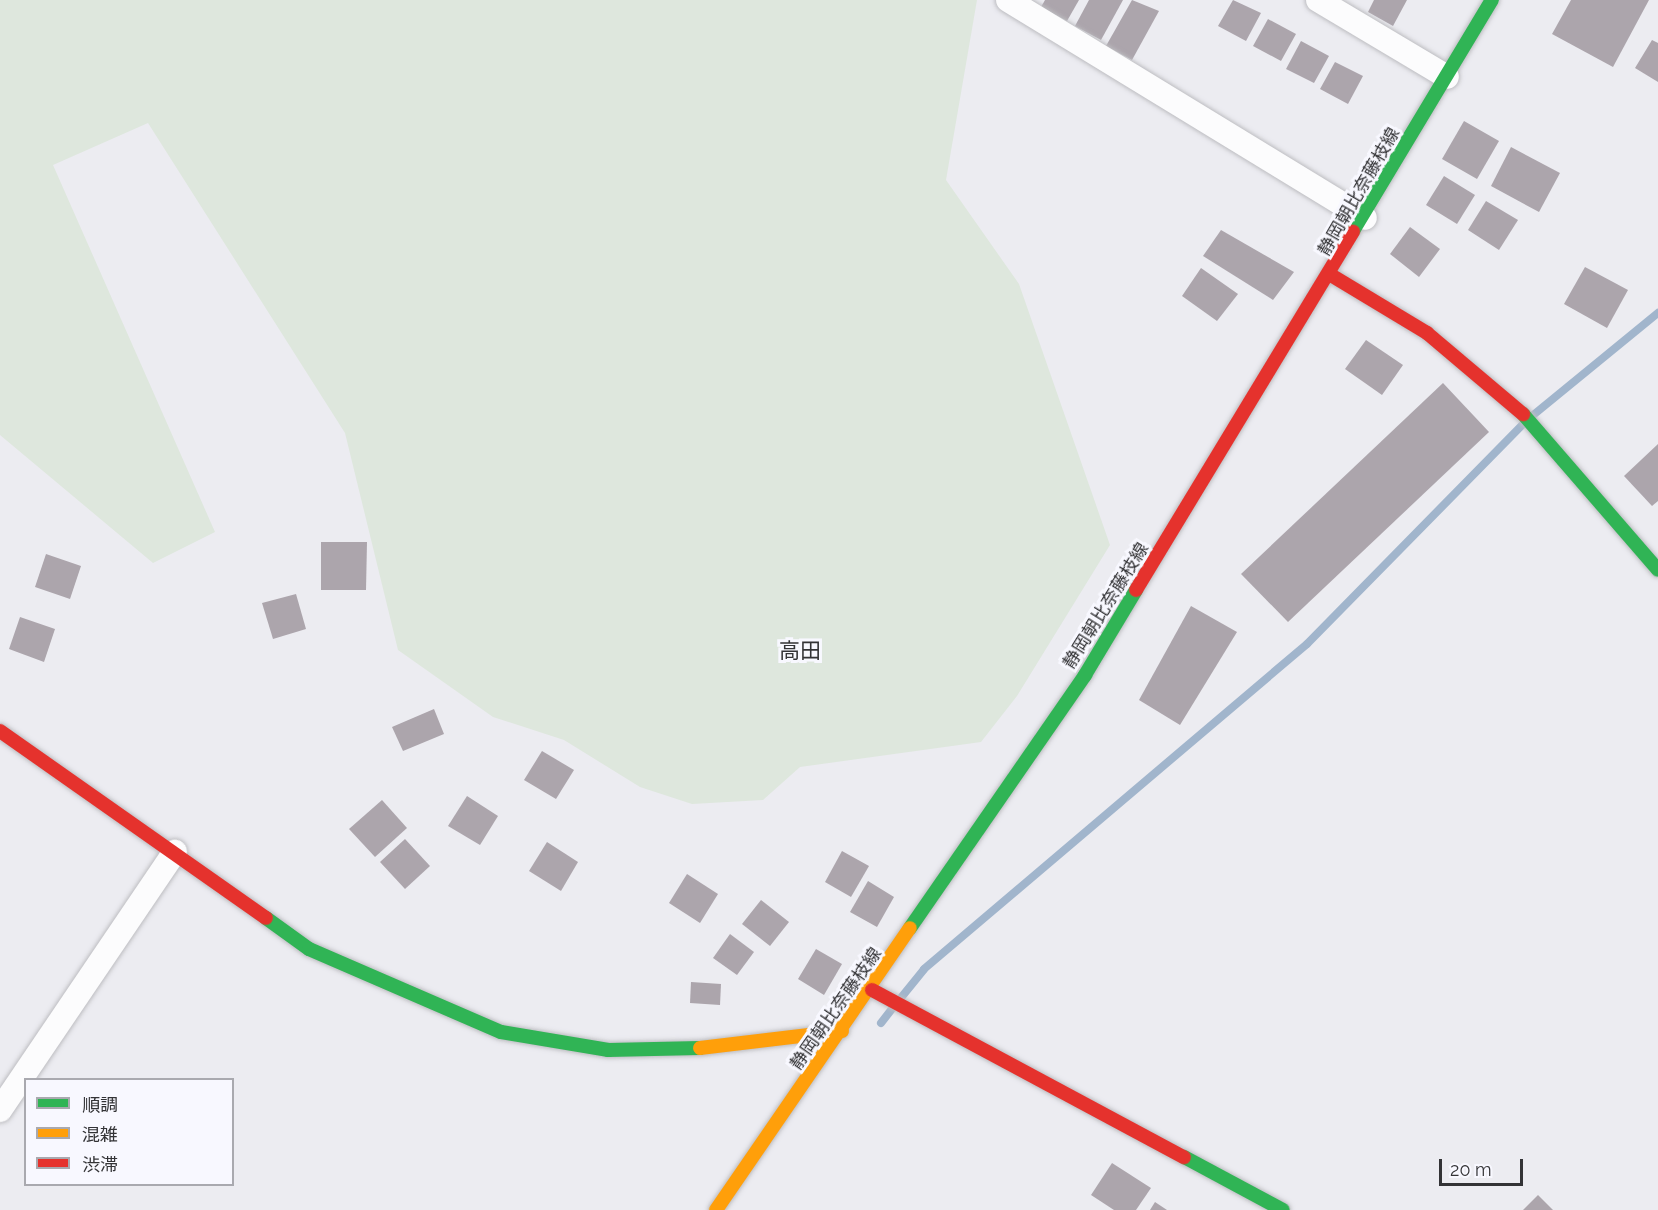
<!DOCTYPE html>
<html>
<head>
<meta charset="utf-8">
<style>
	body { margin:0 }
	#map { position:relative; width:1658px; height:1210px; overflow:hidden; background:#ececf1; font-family:Raleway,"Noto Sans JP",sans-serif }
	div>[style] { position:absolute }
	.green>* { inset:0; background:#dee7dd }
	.stream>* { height:8px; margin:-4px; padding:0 4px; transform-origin:4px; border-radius:4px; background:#a1b5cc }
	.building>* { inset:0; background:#aca5ac }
	.roads { filter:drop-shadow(0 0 2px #bdbdc1) drop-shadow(0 0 2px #bdbdc1) }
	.street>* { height:24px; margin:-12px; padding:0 12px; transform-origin:12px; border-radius:12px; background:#fcfcfd }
	.fast>* { height:14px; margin:-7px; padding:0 7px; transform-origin:7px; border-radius:7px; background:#30b455 }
	.slow>* { height:14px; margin:-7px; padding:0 7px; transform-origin:7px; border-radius:7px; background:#ff9f0a }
	.jam>* { height:14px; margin:-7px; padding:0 7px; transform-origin:7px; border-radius:7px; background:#e5322d }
	span { translate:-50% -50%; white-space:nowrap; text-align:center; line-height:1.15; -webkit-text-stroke:6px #f8f8ff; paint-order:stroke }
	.street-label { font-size:18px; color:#333336 }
	.quarter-label { font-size:21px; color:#333336 }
	.legend { position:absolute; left:24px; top:1078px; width:210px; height:108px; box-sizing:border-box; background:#f8f8ff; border:2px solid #a9a9af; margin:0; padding:8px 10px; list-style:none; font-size:18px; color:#333336 }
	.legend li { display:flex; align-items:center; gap:12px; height:30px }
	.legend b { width:30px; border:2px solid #a9a9af }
	.scale { position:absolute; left:1439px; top:1159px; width:84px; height:27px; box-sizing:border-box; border:3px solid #333336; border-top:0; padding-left:8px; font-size:18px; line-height:21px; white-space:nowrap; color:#333336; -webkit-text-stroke:4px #f8f8ff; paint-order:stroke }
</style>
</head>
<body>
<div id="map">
	<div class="green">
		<div style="clip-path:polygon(0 0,977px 0,946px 180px,1019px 284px,1110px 545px,1017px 696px,981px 742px,800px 767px,763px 800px,692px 804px,640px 787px,564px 740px,493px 717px,398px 650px,345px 433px,148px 123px,53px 165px,215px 532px,153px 563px,0 435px)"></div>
	</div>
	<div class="stream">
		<div style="left:1532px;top:416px;width:163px;rotate:-39.3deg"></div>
		<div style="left:900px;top:999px;width:38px;rotate:-51deg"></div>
		<div style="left:924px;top:969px;width:502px;rotate:-40.32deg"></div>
		<div style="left:1307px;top:644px;width:307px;rotate:-45.5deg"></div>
		<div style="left:881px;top:1023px;width:18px;rotate:-52deg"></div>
	</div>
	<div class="building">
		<div style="clip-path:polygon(1045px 0,1079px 0,1067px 21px,1041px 7px)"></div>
		<div style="clip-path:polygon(1089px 0,1123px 0,1101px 40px,1075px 26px)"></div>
		<div style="clip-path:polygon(1132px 0,1159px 11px,1132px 60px,1106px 46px)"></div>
		<div style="clip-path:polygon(1233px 0,1261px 13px,1246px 41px,1218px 26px)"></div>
		<div style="clip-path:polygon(1374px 0,1407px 0,1393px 26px,1368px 12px)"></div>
		<div style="clip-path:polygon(1571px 0,1649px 0,1613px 67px,1552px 34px)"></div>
		<div style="clip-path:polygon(1268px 19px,1296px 34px,1281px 61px,1253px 46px)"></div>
		<div style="clip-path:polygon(1652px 40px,1658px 43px,1658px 82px,1635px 68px)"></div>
		<div style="clip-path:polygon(1301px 41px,1329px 56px,1314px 83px,1286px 69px)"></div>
		<div style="clip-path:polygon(1335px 62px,1363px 76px,1348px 104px,1320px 89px)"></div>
		<div style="clip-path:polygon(1464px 121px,1499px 141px,1477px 179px,1442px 159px)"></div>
		<div style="clip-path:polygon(1511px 147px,1560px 173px,1539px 212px,1491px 186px)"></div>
		<div style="clip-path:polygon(1444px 176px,1475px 195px,1457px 224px,1426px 205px)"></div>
		<div style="clip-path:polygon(1486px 201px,1518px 220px,1499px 250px,1468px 230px)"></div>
		<div style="clip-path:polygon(1410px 227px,1440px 249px,1419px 277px,1390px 254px)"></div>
		<div style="clip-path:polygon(1221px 230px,1294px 272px,1273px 300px,1203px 256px)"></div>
		<div style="clip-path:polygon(1585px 267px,1628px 290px,1607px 328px,1564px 304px)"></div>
		<div style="clip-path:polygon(1201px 268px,1238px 294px,1217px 321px,1182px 296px)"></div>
		<div style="clip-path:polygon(1366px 340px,1403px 365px,1382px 395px,1345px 369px)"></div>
		<div style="clip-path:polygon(1443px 383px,1489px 432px,1288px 622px,1241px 574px)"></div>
		<div style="clip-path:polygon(1658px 444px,1658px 501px,1652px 506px,1624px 476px)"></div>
		<div style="clip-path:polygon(321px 542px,367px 542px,366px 590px,321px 590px)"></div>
		<div style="clip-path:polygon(46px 554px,81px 566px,70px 599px,35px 587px)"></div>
		<div style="clip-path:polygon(296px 594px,306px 629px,273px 639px,262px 603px)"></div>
		<div style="clip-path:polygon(1191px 606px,1237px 632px,1180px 725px,1139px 700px)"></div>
		<div style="clip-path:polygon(20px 617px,55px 629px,44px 662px,9px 649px)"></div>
		<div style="clip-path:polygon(434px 709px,444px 734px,403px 751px,392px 727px)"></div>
		<div style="clip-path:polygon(542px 751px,574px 770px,556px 799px,524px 780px)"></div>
		<div style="clip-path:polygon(467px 796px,498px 816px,480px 845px,448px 826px)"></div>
		<div style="clip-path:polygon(382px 800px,407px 828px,375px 857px,349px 829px)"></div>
		<div style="clip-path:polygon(405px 839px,430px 866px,405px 889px,380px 862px)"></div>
		<div style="clip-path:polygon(547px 842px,578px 862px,561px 891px,529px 871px)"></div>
		<div style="clip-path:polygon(842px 851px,869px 866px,851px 897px,825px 882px)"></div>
		<div style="clip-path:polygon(687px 874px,718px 894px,700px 923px,669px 903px)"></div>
		<div style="clip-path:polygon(868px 881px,894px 897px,877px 927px,850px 912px)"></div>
		<div style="clip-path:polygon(761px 900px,789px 922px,770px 946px,742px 924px)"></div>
		<div style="clip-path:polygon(730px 934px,754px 952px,737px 975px,713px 958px)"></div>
		<div style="clip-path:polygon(816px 949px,842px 964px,824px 995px,798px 979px)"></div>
		<div style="clip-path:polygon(691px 982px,721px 984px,720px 1005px,690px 1003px)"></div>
		<div style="clip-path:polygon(1112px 1163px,1151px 1188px,1136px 1210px,1114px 1210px,1091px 1195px)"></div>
		<div style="clip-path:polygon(1538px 1195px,1553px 1210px,1523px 1210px)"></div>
		<div style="clip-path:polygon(1155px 1202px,1167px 1210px,1150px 1210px)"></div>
	</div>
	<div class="roads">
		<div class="street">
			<div style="left:1008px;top:0;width:418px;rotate:31.4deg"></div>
			<div style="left:1318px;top:0;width:150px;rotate:30.8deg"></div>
			<div style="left:0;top:1110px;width:312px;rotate:-55.9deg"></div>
		</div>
		<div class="fast">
			<div style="left:1353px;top:231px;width:270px;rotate:-59deg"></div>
			<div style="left:1523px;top:414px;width:206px;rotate:49.1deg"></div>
			<div style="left:266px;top:918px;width:53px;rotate:35.8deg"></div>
			<div style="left:309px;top:949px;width:209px;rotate:23.4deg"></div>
			<div style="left:501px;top:1032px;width:109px;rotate:9.5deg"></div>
			<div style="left:608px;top:1050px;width:92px;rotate:-1.2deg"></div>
			<div style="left:910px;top:928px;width:308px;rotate:-55.3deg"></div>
			<div style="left:1085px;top:675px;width:99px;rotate:-59deg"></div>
			<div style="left:1184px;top:1157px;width:112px;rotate:28.2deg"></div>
		</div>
		<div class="slow">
			<div style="left:700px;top:1048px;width:143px;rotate:-6.8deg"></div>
			<div style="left:716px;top:1210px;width:342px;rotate:-55.5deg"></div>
		</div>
		<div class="jam">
			<div style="left:1331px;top:275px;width:112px;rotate:31.1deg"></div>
			<div style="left:1427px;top:333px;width:126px;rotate:40.2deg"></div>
			<div style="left:1136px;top:590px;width:419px;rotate:-58.8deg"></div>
			<div style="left:0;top:731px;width:325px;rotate:35.1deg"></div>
			<div style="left:872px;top:990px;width:354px;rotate:28.2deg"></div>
		</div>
	</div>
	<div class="street-label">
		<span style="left:1359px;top:192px;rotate:-60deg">静岡朝比奈藤枝線</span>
		<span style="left:1106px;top:606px;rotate:-58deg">静岡朝比奈藤枝線</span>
		<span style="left:836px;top:1009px;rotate:-55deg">静岡朝比奈藤枝線</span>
	</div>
	<div class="quarter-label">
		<span style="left:800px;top:651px">高田</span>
	</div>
	<ul class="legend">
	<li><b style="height:8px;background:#30b455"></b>順調</li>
	<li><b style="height:8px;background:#ff9f0a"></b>混雑</li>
	<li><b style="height:8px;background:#e5322d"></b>渋滞</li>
	</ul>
	<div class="scale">20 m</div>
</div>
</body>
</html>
